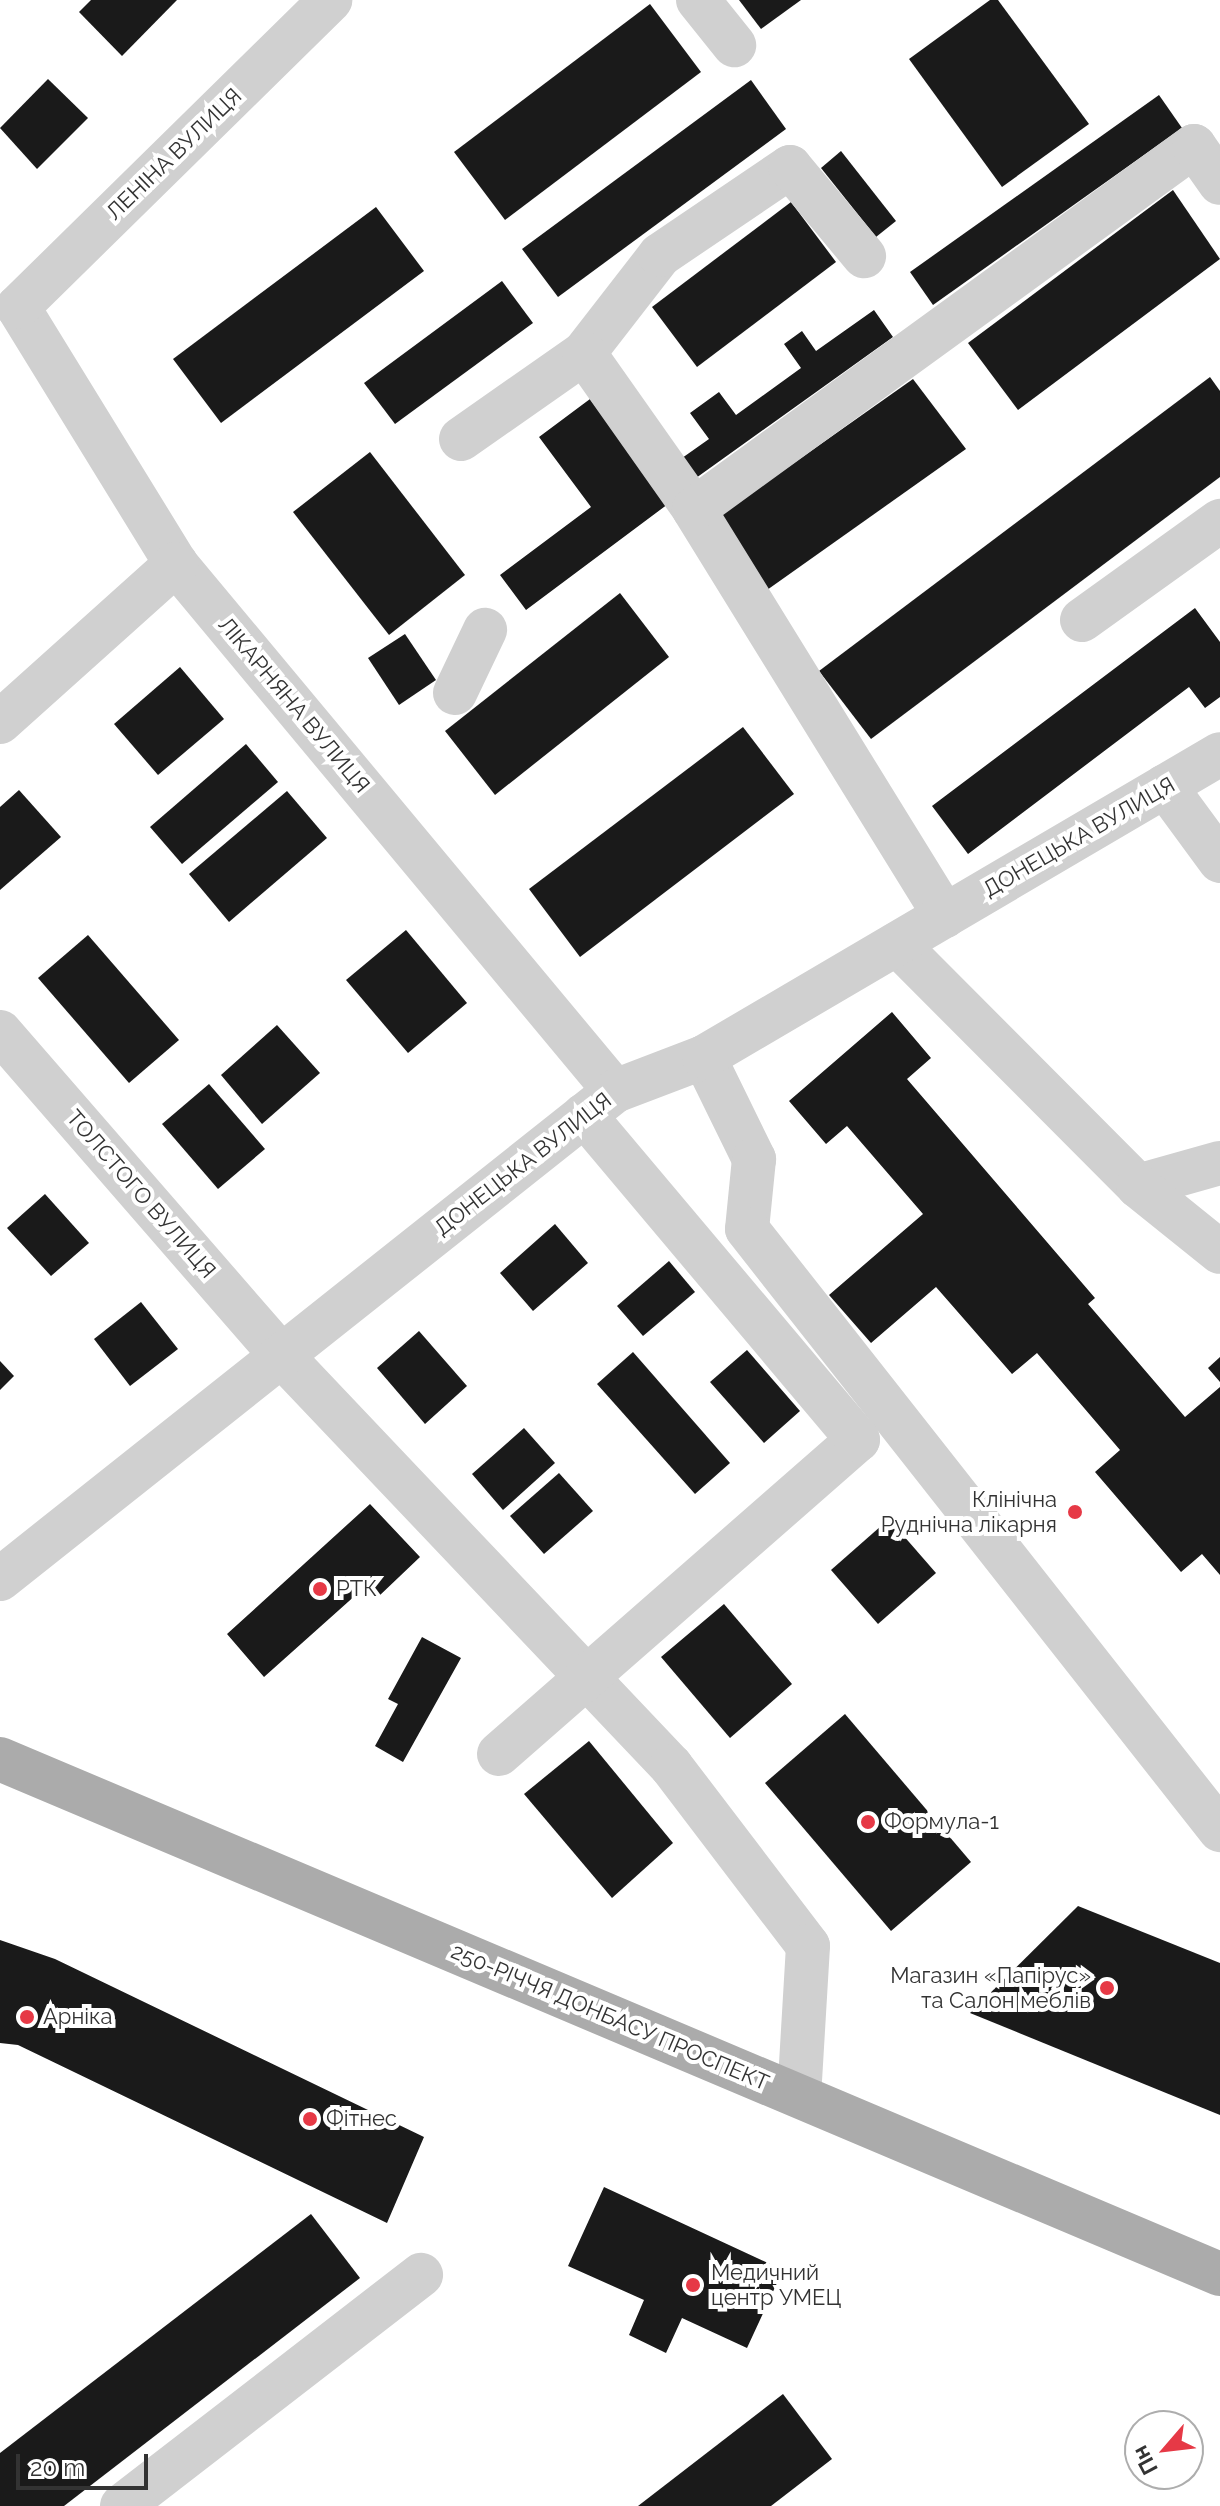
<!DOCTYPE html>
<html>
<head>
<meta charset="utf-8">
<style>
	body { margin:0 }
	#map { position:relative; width:1220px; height:2506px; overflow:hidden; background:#fff; font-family:Raleway,sans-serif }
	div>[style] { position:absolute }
	.building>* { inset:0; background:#1a1a1a }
	.minor>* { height:44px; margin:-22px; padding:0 22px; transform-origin:22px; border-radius:22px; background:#d0d0d0 }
	.major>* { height:44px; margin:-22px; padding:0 22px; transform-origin:22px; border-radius:22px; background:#ababab }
	.dots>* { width:22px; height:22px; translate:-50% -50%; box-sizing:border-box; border:4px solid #fff; border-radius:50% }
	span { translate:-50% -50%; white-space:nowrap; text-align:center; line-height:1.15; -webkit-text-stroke:8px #fff; paint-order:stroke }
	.street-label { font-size:22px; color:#333 }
	.poi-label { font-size:22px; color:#333 }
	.right { translate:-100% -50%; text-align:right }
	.left { translate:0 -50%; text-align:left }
	.north { position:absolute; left:1124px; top:2410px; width:80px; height:80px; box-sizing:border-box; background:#fff; border:2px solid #adadad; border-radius:50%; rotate:242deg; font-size:22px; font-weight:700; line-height:32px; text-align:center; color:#333 }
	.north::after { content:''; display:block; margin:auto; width:28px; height:36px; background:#e63946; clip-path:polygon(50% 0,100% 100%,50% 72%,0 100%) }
	.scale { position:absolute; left:16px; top:2454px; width:132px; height:36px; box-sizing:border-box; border:4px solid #333; border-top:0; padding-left:10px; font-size:24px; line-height:28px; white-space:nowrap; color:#333; -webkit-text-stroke:6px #fff; paint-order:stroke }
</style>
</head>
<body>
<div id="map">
	<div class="building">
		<div style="clip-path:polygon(91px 0,177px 0,122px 56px,79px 12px)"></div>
		<div style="clip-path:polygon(739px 0,801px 0,761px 29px)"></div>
		<div style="clip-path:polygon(990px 0,998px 0,1089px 124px,1002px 187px,909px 59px)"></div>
		<div style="clip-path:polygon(650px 4px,701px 72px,505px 220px,454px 152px)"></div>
		<div style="clip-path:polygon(48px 79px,88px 118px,37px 169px,0 128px)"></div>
		<div style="clip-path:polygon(751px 80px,786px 129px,558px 297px,522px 249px)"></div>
		<div style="clip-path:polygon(1159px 95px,1182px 128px,933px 305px,910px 272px)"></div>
		<div style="clip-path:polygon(841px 151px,896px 221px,876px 237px,821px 168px)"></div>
		<div style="clip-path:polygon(1173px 190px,1220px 259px,1018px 410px,968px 343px)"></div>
		<div style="clip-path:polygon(791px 202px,836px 262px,697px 367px,652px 307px)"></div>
		<div style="clip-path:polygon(376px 207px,424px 271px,221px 423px,173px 359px)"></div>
		<div style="clip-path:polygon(502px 281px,533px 323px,395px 424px,364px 383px)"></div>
		<div style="clip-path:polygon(874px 310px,893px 337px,689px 483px,675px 463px,709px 439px,690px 413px,719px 392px,736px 415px,801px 368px,784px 344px,802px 331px,816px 351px)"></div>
		<div style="clip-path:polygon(1210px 377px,1220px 391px,1220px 477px,871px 739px,819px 671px)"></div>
		<div style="clip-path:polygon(913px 379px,966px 449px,767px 590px,716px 518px)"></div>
		<div style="clip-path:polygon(590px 399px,668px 504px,526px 610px,500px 575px,591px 507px,539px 437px)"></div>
		<div style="clip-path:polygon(370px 452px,465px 575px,389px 635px,293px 512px)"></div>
		<div style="clip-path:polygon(620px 593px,669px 657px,495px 795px,445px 731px)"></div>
		<div style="clip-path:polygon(1195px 608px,1220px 642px,1220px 697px,1205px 708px,1189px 687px,968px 854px,932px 806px)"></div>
		<div style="clip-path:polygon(405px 634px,436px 680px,399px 705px,368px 658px)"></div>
		<div style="clip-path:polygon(180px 667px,224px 719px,158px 775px,114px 724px)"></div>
		<div style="clip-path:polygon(743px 727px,794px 794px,580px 957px,529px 889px)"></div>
		<div style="clip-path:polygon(246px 744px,278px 782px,182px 864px,150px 827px)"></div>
		<div style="clip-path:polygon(19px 790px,61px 837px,0 890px,0 807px)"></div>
		<div style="clip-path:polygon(287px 791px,327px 838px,229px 922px,189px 874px)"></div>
		<div style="clip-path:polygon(406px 930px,467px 1003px,408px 1053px,346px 980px)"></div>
		<div style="clip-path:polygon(88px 935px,179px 1040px,129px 1083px,38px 978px)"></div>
		<div style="clip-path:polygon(892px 1012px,931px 1058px,907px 1079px,1095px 1298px,1088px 1304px,1185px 1417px,1220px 1387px,1220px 1575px,1202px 1554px,1181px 1572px,1095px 1472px,1120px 1450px,1037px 1353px,1012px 1374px,936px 1287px,871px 1343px,829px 1295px,923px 1214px,847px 1126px,826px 1144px,789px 1101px)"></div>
		<div style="clip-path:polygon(277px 1025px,320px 1073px,262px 1124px,221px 1075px)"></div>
		<div style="clip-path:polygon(209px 1084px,265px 1149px,218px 1189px,162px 1124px)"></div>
		<div style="clip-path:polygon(45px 1194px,89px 1243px,51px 1276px,7px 1228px)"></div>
		<div style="clip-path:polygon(555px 1224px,588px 1263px,533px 1311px,500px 1273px)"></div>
		<div style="clip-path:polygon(669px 1261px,695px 1292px,643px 1336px,617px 1306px)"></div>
		<div style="clip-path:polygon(141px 1302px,178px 1349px,130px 1386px,94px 1339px)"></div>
		<div style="clip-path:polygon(419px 1331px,467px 1386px,425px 1424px,377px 1368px)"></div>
		<div style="clip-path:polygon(747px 1350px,800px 1411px,764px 1443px,710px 1382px)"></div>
		<div style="clip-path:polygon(633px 1352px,730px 1463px,695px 1494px,597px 1384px)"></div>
		<div style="clip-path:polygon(1220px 1357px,1220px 1382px,1208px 1368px)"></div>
		<div style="clip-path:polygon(0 1361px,14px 1376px,0 1390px)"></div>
		<div style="clip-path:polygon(524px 1428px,555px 1463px,503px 1510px,472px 1474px)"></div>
		<div style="clip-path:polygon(559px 1473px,593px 1511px,544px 1554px,510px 1516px)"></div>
		<div style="clip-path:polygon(370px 1504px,420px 1557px,378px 1597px,367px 1585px,264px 1677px,227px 1634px)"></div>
		<div style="clip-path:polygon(889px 1519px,936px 1573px,878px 1624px,831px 1570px)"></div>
		<div style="clip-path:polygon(724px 1604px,792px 1684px,730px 1738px,661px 1657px)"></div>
		<div style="clip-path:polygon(422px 1637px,461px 1658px,403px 1762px,375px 1746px,398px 1704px,388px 1699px)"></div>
		<div style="clip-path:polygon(845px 1714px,971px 1862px,891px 1931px,765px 1783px)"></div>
		<div style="clip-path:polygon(589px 1741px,673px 1843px,612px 1898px,524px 1794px)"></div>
		<div style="clip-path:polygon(1078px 1906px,1220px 1963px,1220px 2115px,970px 2013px)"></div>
		<div style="clip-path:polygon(0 1940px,55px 1959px,424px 2137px,387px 2223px,18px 2045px,0 2043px)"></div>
		<div style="clip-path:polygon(604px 2187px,783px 2270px,747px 2348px,682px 2318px,666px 2353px,629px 2335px,644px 2300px,568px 2266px)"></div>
		<div style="clip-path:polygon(311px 2214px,360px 2278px,64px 2506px,0 2506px,0 2453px)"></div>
		<div style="clip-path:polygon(783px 2394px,832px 2459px,771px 2506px,638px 2506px)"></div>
	</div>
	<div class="minor">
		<div style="left:698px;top:0;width:58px;rotate:51.3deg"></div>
		<div style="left:18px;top:307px;width:302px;rotate:58.4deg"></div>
		<div style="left:176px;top:564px;width:686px;rotate:50.21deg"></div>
		<div style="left:18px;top:307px;width:438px;rotate:-44.5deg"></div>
		<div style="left:584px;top:353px;width:124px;rotate:-52.2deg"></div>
		<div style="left:660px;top:255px;width:157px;rotate:-34.1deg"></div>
		<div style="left:790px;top:167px;width:116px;rotate:50.3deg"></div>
		<div style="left:461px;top:439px;width:150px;rotate:-35deg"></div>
		<div style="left:584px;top:353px;width:191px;rotate:54.8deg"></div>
		<div style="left:1082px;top:620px;width:170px;rotate:-35.7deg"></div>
		<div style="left:455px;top:693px;width:70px;rotate:-64.5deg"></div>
		<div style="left:0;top:722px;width:237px;rotate:-41.9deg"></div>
		<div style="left:1165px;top:786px;width:93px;rotate:53.7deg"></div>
		<div style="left:945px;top:916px;width:478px;rotate:-121.7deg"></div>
		<div style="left:694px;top:509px;width:618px;rotate:-35.98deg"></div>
		<div style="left:1194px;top:146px;width:45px;rotate:54.9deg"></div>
		<div style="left:897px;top:944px;width:342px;rotate:45.1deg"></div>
		<div style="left:1138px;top:1186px;width:85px;rotate:-15.7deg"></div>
		<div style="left:0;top:1032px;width:428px;rotate:49deg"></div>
		<div style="left:281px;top:1355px;width:567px;rotate:46.5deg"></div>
		<div style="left:671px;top:1766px;width:226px;rotate:52.7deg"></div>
		<div style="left:808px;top:1946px;width:150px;rotate:93.4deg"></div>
		<div style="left:704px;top:1057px;width:114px;rotate:63.9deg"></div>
		<div style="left:754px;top:1159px;width:70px;rotate:95.7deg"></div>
		<div style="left:747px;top:1229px;width:765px;rotate:51.8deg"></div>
		<div style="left:1138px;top:1186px;width:105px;rotate:38.8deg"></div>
		<div style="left:0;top:1579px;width:785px;rotate:-38.43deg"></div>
		<div style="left:615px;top:1091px;width:95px;rotate:-20.9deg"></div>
		<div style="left:704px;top:1057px;width:598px;rotate:-30.42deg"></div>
		<div style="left:499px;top:1754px;width:477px;rotate:-41.2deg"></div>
		<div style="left:858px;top:1440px;width:425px;rotate:-130.1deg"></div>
		<div style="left:122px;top:2506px;width:378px;rotate:-37.7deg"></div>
	</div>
	<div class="major">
		<div style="left:0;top:1759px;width:1324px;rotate:22.89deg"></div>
	</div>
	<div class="dots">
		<div style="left:1075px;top:1512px;background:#e63946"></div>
		<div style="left:320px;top:1589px;background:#e63946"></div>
		<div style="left:868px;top:1822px;background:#e63946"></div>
		<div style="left:1107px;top:1988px;background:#e63946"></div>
		<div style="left:27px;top:2017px;background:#e63946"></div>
		<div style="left:310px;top:2119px;background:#e63946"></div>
		<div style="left:693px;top:2285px;background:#e63946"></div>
	</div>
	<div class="street-label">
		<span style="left:174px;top:154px;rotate:-44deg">ЛЕНІНА ВУЛИЦЯ</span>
		<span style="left:294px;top:705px;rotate:50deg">ЛІКАРНЯНА ВУЛИЦЯ</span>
		<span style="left:1079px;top:837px;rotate:-30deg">ДОНЕЦЬКА ВУЛИЦЯ</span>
		<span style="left:523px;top:1164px;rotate:-38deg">ДОНЕЦЬКА ВУЛИЦЯ</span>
		<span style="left:141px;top:1194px;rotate:49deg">ТОЛСТОГО ВУЛИЦЯ</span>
		<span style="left:610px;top:2017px;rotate:23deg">250-РІЧЧЯ ДОНБАСУ ПРОСПЕКТ</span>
	</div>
	<div class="poi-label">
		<span class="right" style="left:1057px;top:1512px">Клінічна<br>Руднічна лікарня</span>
		<span class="left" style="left:336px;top:1589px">РТК</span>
		<span class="left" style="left:884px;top:1822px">Формула-1</span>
		<span class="right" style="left:1091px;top:1988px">Магазин «Папірус»<br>та Салон меблів</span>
		<span class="left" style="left:43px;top:2017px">Арніка</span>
		<span class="left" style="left:326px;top:2119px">Фітнес</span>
		<span class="left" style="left:711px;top:2285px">Медичний<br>центр УМЕЦ</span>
	</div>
	<div class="north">Пн</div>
	<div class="scale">20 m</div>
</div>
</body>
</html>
